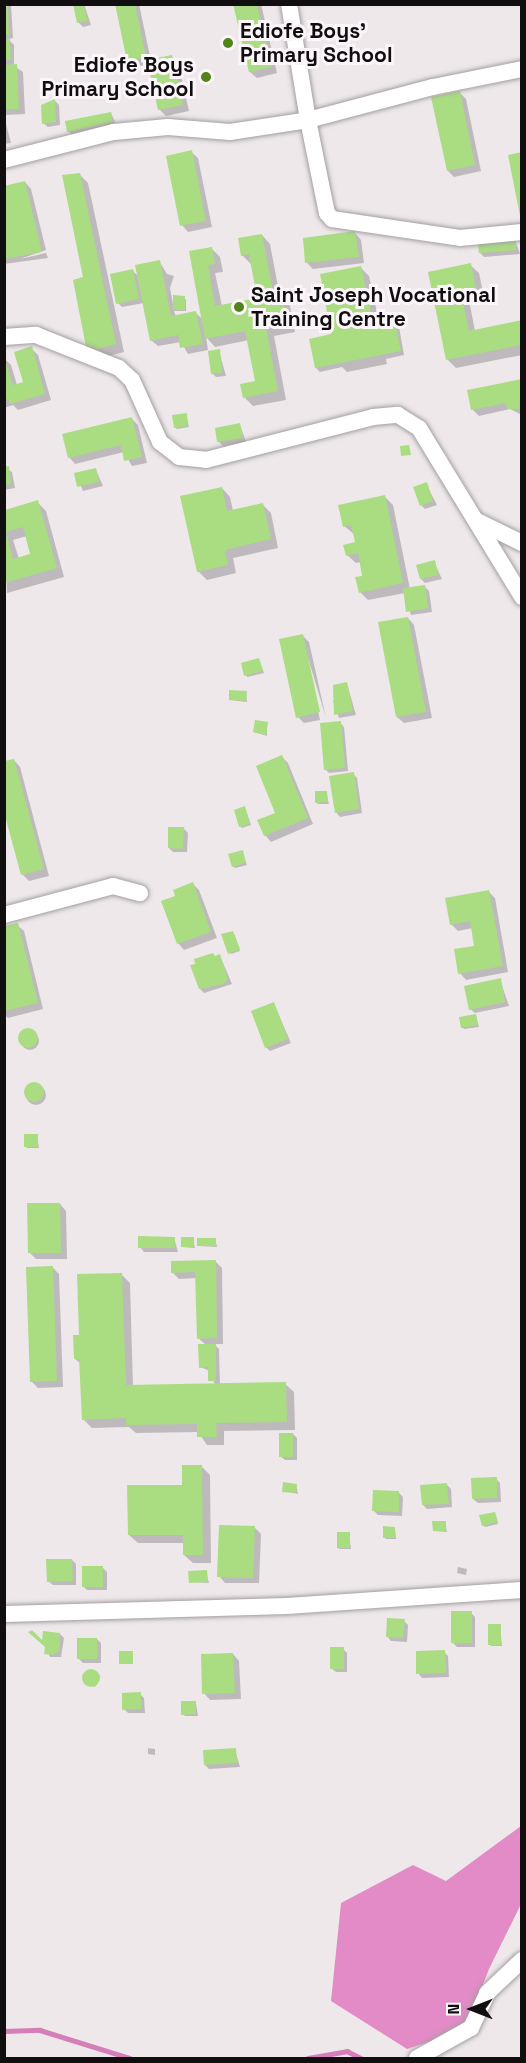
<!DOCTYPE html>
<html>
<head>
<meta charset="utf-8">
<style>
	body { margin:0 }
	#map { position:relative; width:526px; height:2063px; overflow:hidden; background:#eee8eb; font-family:"Space Grotesk",sans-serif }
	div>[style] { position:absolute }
	.forest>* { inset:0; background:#e28bc6 }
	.shadow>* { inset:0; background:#0003 }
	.round { border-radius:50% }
	.stream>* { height:4.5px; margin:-2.25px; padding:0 2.25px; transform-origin:2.25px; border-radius:2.25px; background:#d57fb9 }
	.building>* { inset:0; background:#aadc82 }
	.roads { filter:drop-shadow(0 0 2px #a49ea2) drop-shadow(0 0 2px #a49ea2) }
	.minor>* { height:16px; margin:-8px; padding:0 8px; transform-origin:8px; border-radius:8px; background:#fff }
	.dots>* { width:16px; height:16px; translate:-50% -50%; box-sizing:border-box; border:3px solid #fbf5f9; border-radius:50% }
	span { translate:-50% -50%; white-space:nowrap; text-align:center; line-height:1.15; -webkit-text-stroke:6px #fbf5f9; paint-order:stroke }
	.poi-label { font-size:21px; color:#100e0f; font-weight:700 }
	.left { translate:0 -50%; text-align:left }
	.right { translate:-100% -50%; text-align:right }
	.frame { position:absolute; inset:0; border:6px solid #100e0f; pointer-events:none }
	.north { position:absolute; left:442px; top:1979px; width:60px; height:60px; -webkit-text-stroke:4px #fbf5f9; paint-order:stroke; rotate:270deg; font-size:16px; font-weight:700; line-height:24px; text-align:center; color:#100e0f }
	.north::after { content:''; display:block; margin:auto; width:21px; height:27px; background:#100e0f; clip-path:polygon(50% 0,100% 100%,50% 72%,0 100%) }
</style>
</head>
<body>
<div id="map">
	<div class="forest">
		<div style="clip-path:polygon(521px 1826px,521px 1904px,489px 1969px,465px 2030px,407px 2049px,331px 2001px,341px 1903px,413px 1865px,446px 1881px)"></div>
	</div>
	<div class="shadow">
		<div style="clip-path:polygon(4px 4px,11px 4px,13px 38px,8px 39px,14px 45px,14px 66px,23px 72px,25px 114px,4px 115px)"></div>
		<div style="clip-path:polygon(74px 4px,84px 4px,91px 25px,83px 27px,79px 23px)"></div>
		<div style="clip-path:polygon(116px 4px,139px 4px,151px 61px,172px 57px,178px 63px,189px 111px,166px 116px,159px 109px,149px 64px,135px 67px,128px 60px)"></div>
		<div style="clip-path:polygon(234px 4px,261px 4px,277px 73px,257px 78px,250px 72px)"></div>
		<div style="clip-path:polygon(459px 92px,466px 99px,481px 171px,454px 177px,448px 171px)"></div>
		<div style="clip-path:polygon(55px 101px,59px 105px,60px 125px,48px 127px,43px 123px)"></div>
		<div style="clip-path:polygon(111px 113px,117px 126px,72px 135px,68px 131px)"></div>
		<div style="clip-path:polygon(4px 116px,11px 143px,4px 144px)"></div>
		<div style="clip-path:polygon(191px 152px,198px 158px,212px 227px,188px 232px,182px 225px)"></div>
		<div style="clip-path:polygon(79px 174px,88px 183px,124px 352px,97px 359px,88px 351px)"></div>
		<div style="clip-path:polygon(25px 182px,31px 189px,46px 250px,20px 259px,46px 253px,48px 258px,4px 264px,4px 187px)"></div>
		<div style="clip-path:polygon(355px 233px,361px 240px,364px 263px,313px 269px,307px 263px)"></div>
		<div style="clip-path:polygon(262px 235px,270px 244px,280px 297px,290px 306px,295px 332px,274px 336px,286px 400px,253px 406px,245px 398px,257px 382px,249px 340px,215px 347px,206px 337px,208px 350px,188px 354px,181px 342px,158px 346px,151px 340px,144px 303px,122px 307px,118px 303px,133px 271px,139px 277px,159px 261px,167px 274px,174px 276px,170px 288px,173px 304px,186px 299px,186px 311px,174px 311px,176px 317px,196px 313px,203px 320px,190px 252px,211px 248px,220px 257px,223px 272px,215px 273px,222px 306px,259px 299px,251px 264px,242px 255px)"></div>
		<div style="clip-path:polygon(514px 237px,520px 254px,484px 257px,480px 253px)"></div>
		<div style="clip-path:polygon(470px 265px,479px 273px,484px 297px,469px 300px,475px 331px,522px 322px,522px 355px,456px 368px,448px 360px,430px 273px)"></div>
		<div style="clip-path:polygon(361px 268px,369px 276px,380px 326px,395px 323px,399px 327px,404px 355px,386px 359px,387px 364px,347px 372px,342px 367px,320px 372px,316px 368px)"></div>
		<div style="clip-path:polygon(31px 348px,38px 355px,51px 400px,18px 410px,13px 405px,4px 408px,4px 358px,11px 365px,17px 385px,25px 383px)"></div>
		<div style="clip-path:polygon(219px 351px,226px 376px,216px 377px,212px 373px)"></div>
		<div style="clip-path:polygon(522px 381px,522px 415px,510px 409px,479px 416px,472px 409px)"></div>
		<div style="clip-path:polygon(186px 415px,189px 427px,177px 429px,175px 427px)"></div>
		<div style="clip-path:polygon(132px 419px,138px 425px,147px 463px,132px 466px,124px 452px,75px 464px,69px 457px)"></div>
		<div style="clip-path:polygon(240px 425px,246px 442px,223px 446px,218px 441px)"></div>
		<div style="clip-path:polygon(4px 468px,12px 472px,15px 488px,4px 490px)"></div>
		<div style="clip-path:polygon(96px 470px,103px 486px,83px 491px,76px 474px)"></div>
		<div style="clip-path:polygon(426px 484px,437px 505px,425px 509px,421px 505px)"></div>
		<div style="clip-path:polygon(222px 488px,230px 497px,233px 511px,262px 504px,271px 513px,278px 548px,233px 558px,236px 573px,207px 580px,198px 571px)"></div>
		<div style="clip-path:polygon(385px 497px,393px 505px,410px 589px,425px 587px,429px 591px,432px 612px,411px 615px,405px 593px,368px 600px,360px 592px,364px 577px,361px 562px,356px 563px,347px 555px,356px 543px,354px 534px,344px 526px)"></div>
		<div style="clip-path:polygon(evenodd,37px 502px,46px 511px,64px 577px,7px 593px,4px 512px,37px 502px,27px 536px,32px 555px,19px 559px,13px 540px,27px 536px)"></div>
		<div style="clip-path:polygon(434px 562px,442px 579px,425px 583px,421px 579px)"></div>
		<div style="clip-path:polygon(408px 618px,414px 625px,432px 718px,404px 723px,397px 717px)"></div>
		<div style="clip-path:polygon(302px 635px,309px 642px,326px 718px,303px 641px,320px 720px,304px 723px,298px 717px)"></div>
		<div style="clip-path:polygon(259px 660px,264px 673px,247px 677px,243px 664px)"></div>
		<div style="clip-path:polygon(347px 684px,356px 715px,339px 718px,333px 701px)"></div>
		<div style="clip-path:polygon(246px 692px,247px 702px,230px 700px)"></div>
		<div style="clip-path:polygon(267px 723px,267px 736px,254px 732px)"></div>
		<div style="clip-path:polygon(340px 723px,344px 727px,348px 771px,329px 773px,325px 769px)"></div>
		<div style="clip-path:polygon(282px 757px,288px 763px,313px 824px,271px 842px,265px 835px,276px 814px)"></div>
		<div style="clip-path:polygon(14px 760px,20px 767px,49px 876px,29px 881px,23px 875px,4px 806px)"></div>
		<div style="clip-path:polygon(353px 774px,357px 778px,362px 813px,340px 817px,336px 812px)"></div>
		<div style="clip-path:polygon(326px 792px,329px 804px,318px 804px,317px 803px)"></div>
		<div style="clip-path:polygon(245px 808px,251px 825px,242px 828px,240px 826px)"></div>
		<div style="clip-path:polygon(184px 829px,188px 833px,187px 852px,173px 852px,169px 848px)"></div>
		<div style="clip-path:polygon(242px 852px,247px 865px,235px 868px,233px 866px)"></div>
		<div style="clip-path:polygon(193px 884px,199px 890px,217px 938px,184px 950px,178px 943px,177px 897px)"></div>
		<div style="clip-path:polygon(489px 892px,495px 898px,508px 972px,466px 980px,460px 973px,476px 947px,473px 928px,458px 931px,451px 924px)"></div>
		<div style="clip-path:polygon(17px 925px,24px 931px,43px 1009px,8px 1018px,4px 1014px,4px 928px)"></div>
		<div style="clip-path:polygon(234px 934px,240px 951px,231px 954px,230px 953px)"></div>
		<div style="clip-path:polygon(220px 956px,232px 984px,204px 993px,200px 989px)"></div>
		<div style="clip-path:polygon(500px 980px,509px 1006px,475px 1013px,470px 1009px)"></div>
		<div style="clip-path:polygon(274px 1004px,291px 1043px,270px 1051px,266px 1047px)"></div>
		<div style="clip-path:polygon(476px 1016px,479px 1027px,464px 1029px,462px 1027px)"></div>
		<div class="round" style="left:21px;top:1032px;width:18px;height:18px"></div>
		<div class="round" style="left:26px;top:1085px;width:20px;height:20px"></div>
		<div style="clip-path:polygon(37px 1136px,39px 1148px,27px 1148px,25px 1146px)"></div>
		<div style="clip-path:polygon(60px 1204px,66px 1211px,67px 1259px,36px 1259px,29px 1252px)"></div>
		<div style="clip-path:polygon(174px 1238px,178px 1252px,144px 1252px,140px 1247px)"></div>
		<div style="clip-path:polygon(193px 1238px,195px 1248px,182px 1247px)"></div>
		<div style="clip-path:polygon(215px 1239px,217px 1247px,199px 1246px)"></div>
		<div style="clip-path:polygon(216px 1262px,222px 1268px,223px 1344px,214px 1344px,219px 1349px,220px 1385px,285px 1384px,294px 1392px,295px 1430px,224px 1431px,224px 1445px,207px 1445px,198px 1432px,136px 1433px,129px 1427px,92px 1428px,83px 1419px,81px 1364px,75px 1359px,81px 1336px,121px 1274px,130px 1283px,133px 1387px,215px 1385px,210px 1371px,200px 1367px,206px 1345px,198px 1338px,197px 1278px,179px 1279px,172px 1272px)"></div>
		<div style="clip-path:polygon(53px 1268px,59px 1274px,63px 1387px,38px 1388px,32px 1382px)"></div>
		<div style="clip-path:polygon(293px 1434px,297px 1438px,297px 1460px,285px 1460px,280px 1456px)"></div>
		<div style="clip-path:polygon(202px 1467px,210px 1475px,211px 1563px,193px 1563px,184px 1555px,184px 1543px,138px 1543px,129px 1535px)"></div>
		<div style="clip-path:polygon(496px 1479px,500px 1483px,501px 1502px,478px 1503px,473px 1499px)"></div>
		<div style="clip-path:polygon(296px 1485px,298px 1494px,284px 1491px)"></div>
		<div style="clip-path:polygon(447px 1485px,451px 1489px,452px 1507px,427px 1509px,423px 1505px)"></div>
		<div style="clip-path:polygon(399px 1493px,403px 1497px,402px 1516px,378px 1515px,374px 1511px)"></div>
		<div style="clip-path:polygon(495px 1513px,498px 1524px,485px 1527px,483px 1525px)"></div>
		<div style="clip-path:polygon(445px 1522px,447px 1532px,434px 1531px)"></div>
		<div style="clip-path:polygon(254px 1527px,261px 1534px,259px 1583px,225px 1583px,219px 1576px)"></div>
		<div style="clip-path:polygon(395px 1528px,396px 1539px,386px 1539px,384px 1537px)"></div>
		<div style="clip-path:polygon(349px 1534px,351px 1549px,340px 1549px,338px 1548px)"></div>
		<div style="clip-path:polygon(72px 1560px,76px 1564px,76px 1585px,53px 1585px,48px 1581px)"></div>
		<div style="clip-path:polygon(458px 1567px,467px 1569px,466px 1575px,457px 1573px)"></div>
		<div style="clip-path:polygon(103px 1568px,107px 1572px,107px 1590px,87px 1590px,83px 1586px)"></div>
		<div style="clip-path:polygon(206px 1572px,209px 1583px,190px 1582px)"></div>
		<div style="clip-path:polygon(471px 1613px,475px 1617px,475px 1647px,457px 1647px,453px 1643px)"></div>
		<div style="clip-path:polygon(404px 1621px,408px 1625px,407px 1642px,391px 1641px,387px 1636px)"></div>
		<div style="clip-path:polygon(500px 1625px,502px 1646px,491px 1646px,490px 1645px)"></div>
		<div style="clip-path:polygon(60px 1634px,64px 1638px,61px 1657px,50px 1657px,43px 1643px)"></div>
		<div style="clip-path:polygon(97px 1639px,101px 1643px,101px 1663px,83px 1663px,79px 1659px)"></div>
		<div style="clip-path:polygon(343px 1649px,347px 1653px,347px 1672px,336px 1672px,331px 1668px)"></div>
		<div style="clip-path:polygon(444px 1652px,448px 1656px,449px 1677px,422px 1678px,418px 1673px)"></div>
		<div style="clip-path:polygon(233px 1654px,239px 1661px,241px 1699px,210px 1700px,204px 1693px)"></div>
		<div style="clip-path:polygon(89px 1670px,100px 1676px,95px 1687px,85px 1683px)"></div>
		<div style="clip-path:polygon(140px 1694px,144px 1698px,145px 1713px,128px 1713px,124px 1709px)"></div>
		<div style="clip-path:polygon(196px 1703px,198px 1716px,185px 1716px,183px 1714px)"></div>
		<div style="clip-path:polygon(148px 1748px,155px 1749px,155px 1755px,148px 1754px)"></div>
		<div style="clip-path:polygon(235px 1750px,240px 1767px,209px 1769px,205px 1765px)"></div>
	</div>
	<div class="stream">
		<div style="left:4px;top:2031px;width:36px;rotate:-2deg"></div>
		<div style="left:40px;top:2030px;width:94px;rotate:17.3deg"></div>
		<div style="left:308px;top:2058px;width:40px;rotate:-10deg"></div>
		<div style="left:347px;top:2051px;width:16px;rotate:27deg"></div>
	</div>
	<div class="building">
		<div style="clip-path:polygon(4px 4px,8px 4px,9px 35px,4px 35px)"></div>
		<div style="clip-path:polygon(73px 4px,83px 4px,88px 21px,77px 23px)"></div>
		<div style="clip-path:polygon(115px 4px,135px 4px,146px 57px,127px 61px)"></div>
		<div style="clip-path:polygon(233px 4px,257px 4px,272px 67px,249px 72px)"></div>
		<div style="clip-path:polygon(10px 39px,11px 60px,4px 60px,4px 40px)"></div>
		<div style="clip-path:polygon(172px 55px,183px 105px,158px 110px,147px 60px)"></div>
		<div style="clip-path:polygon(17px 64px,19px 109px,4px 109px,4px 65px)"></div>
		<div style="clip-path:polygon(460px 91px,475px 165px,447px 171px,431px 97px)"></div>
		<div style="clip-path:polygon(55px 99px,56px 122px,42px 124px,41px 105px)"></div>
		<div style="clip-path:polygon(111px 112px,113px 122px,67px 132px,65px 121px)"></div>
		<div style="clip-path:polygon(192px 150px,206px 221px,180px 226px,166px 156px)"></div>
		<div style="clip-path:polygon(522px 152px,522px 216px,520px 216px,508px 155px)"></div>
		<div style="clip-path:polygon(80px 173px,116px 344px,87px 352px,73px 280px,83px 277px,62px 175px)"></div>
		<div style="clip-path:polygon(25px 181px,42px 252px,4px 259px,4px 186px)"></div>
		<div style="clip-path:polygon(355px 231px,359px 257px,305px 263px,303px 238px)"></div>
		<div style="clip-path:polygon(262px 234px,274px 297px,282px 296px,288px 323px,266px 328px,278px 391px,243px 398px,240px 384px,255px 381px,245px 331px,205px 339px,189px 251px,212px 247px,215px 264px,208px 265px,215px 306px,257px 298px,249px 254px,241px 256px,238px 238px)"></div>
		<div style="clip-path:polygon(515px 235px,516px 250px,479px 253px,477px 239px)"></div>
		<div style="clip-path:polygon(160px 260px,171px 316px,196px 311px,203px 344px,180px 348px,178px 335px,150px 341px,135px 265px)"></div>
		<div style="clip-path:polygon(471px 263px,476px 289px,461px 292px,469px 331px,522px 320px,522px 345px,446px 360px,428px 272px)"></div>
		<div style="clip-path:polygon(361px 266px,374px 326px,395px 322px,401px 351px,315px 368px,309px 339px,331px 334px,320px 274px)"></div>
		<div style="clip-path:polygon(133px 269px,139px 299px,116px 304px,110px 274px)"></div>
		<div style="clip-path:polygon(173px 295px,185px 296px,185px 310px,173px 310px)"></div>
		<div style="clip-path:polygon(32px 346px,45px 394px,10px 404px,8px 399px,4px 400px,4px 357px,13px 385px,23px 382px,14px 352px)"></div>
		<div style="clip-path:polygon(220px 349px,222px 373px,211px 374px,208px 351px)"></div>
		<div style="clip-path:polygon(522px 379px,519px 409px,507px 409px,506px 403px,471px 410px,467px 390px)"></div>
		<div style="clip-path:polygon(187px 413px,188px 426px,174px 428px,172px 415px)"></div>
		<div style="clip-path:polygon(132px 417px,142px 457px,124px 461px,121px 445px,68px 458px,62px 434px)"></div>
		<div style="clip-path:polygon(240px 423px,243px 438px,217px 442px,215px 428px)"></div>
		<div style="clip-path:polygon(409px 445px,411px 455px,401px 456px,400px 446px)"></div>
		<div style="clip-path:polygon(9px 466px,11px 484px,4px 485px,4px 467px)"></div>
		<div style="clip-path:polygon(96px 468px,99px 482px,77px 487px,74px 473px)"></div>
		<div style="clip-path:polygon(427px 482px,433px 501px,420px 506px,413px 487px)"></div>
		<div style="clip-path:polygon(222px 487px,227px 511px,263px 503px,271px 539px,225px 550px,228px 565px,197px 572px,180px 496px)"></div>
		<div style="clip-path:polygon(385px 495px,403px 583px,359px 593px,355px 577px,362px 576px,358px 553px,346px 556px,343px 545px,355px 542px,351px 525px,343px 527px,338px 505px)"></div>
		<div style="clip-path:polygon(evenodd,38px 500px,57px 568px,4px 583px,5px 510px,38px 500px,23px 527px,30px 554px,13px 559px,6px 532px,23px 527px)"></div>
		<div style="clip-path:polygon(435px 560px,438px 575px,420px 579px,416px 565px)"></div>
		<div style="clip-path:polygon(425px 585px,428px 608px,406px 612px,403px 588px)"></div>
		<div style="clip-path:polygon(408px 617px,426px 712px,396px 717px,378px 622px)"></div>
		<div style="clip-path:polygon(303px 634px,320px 712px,296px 718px,279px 639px)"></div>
		<div style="clip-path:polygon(259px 658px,263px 671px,244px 676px,241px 663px)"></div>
		<div style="clip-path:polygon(347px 682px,353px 711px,334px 715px,333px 685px)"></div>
		<div style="clip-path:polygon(229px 690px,247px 691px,246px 701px,229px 700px)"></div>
		<div style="clip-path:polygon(255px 720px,268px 722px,266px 735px,253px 732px)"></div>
		<div style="clip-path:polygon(341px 721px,345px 768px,324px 770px,320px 723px)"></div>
		<div style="clip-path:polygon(282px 755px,308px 818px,264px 836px,257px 820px,275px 813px,256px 766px)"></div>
		<div style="clip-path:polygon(14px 759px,44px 869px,21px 875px,4px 812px,4px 761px)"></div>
		<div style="clip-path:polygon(354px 772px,359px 809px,335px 813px,329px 776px)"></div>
		<div style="clip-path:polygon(315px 791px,327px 791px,328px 802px,315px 803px)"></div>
		<div style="clip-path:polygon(245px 806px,250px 824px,239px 827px,234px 810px)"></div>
		<div style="clip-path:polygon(168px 827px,184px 827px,183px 849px,168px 848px)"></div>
		<div style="clip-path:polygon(243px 850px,246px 863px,232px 867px,228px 854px)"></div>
		<div style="clip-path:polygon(193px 882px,211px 932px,177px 944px,161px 901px,175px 896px,173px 890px)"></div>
		<div style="clip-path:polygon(489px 890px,503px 966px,458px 974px,454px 949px,474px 946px,470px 921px,450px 925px,445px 898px)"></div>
		<div style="clip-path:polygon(18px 923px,38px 1003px,4px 1011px,4px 926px)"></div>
		<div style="clip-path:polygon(233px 931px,240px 949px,228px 954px,221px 934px)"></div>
		<div style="clip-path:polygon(213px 953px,215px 956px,220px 954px,228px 979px,224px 984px,199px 989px,190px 965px,195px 964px,194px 959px)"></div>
		<div style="clip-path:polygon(501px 978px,505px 1002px,469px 1010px,464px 986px)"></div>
		<div style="clip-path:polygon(274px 1002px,288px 1039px,265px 1048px,251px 1011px)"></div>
		<div style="clip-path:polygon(476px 1014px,478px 1025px,461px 1028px,459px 1017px)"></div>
		<div class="round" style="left:18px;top:1028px;width:20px;height:20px"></div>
		<div class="round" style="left:24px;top:1082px;width:20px;height:20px"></div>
		<div style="clip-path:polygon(24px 1134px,38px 1134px,38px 1147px,24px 1147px)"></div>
		<div style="clip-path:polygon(27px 1203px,60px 1203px,61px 1253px,28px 1253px)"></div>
		<div style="clip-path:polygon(138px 1236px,175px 1237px,175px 1248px,138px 1248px)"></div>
		<div style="clip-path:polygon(181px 1237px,194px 1237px,194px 1247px,181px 1247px)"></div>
		<div style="clip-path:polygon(197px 1238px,216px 1238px,216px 1246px,197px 1246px)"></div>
		<div style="clip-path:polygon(216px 1260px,217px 1338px,197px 1339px,195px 1272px,171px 1273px,171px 1261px)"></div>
		<div style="clip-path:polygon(53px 1266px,57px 1381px,30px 1382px,26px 1267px)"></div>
		<div style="clip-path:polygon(122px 1273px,126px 1385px,286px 1382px,287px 1422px,216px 1423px,217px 1437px,197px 1437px,197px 1424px,126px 1425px,126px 1418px,82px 1420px,79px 1359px,74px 1359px,73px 1335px,79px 1335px,77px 1274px)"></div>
		<div style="clip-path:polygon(198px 1344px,216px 1344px,216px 1381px,208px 1381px,208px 1367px,199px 1368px)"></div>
		<div style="clip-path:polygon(279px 1433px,293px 1433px,293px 1457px,279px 1457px)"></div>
		<div style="clip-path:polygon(182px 1465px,202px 1465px,203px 1555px,183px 1555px,183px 1535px,128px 1535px,127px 1485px,182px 1485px)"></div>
		<div style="clip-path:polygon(497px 1477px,497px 1498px,472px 1499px,471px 1478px)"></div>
		<div style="clip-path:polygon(283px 1482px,297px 1484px,296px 1493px,282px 1492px)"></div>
		<div style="clip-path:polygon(447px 1483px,449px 1504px,422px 1505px,420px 1485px)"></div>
		<div style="clip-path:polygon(373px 1490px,399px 1491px,399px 1512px,372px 1511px)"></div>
		<div style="clip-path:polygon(495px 1512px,498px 1522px,482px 1526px,479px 1515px)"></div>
		<div style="clip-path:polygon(432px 1521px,446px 1521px,446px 1531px,433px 1531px)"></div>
		<div style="clip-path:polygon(219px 1525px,255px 1526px,253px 1578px,217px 1577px)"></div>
		<div style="clip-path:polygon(383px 1526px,395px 1527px,395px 1538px,383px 1538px)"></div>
		<div style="clip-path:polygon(337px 1532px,350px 1532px,350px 1548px,337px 1548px)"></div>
		<div style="clip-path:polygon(46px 1559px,72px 1559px,73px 1581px,47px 1582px)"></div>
		<div style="clip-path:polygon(82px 1566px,103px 1566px,103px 1587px,82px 1587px)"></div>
		<div style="clip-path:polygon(207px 1570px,208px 1582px,189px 1583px,188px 1571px)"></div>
		<div style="clip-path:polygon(451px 1611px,472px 1611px,472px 1643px,451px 1643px)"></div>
		<div style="clip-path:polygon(387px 1618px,405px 1619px,403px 1638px,386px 1637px)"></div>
		<div style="clip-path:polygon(488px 1624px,501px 1624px,501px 1645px,488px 1645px)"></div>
		<div style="clip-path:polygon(32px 1630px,42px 1640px,43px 1631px,60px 1633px,60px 1650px,53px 1655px,44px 1654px,45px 1647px,28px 1632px)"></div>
		<div style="clip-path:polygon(77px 1638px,97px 1638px,97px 1659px,77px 1659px)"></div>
		<div style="clip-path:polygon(330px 1647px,344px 1647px,344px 1669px,330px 1669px)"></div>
		<div style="clip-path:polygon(445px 1650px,446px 1673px,416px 1674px,416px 1651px)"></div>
		<div style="clip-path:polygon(119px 1651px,133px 1651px,133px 1664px,119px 1664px)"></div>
		<div style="clip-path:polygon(233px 1653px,235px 1693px,202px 1694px,201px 1654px)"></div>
		<div class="round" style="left:82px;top:1669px;width:18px;height:18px"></div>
		<div style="clip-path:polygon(141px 1692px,141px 1709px,122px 1710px,122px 1693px)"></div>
		<div style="clip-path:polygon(181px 1701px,196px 1701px,196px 1714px,181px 1715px)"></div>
		<div style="clip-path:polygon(236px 1748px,237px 1763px,204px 1765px,203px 1750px)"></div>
	</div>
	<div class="roads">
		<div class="minor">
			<div style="left:289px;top:4px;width:118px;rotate:80.7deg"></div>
			<div style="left:308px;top:120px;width:95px;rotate:78.5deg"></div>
			<div style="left:327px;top:213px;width:8px;rotate:50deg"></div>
			<div style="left:332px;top:219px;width:129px;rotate:8.4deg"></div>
			<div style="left:460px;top:238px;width:62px;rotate:-5.5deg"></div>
			<div style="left:4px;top:160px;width:114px;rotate:-14.3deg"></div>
			<div style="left:114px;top:132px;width:54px;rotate:-5.3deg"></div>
			<div style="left:168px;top:127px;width:62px;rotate:4.6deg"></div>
			<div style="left:230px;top:132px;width:79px;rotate:-8.7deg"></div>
			<div style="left:308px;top:120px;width:129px;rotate:-14.8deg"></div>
			<div style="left:433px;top:87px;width:91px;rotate:-11.4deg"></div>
			<div style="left:4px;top:337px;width:32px;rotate:-4deg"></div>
			<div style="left:36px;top:335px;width:89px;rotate:21.7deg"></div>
			<div style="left:119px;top:368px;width:18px;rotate:43deg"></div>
			<div style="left:132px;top:380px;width:68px;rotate:65.7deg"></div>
			<div style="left:160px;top:442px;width:24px;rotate:38deg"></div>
			<div style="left:179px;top:457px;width:27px;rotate:6deg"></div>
			<div style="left:206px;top:460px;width:172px;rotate:-14.4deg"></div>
			<div style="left:373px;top:417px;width:25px;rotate:-5deg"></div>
			<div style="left:398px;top:415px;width:25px;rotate:32deg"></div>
			<div style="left:419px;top:428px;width:198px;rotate:58.6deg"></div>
			<div style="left:477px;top:521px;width:50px;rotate:26.1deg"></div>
			<div style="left:4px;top:915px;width:113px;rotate:-14.9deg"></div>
			<div style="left:113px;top:886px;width:28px;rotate:15deg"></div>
			<div style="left:4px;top:1614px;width:283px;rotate:-1.6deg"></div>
			<div style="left:287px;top:1606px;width:236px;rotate:-3.9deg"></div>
			<div style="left:417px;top:2058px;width:62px;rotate:-29.1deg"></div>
			<div style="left:471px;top:2028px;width:38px;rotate:-65deg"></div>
			<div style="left:487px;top:1993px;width:48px;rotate:-43.3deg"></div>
		</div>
	</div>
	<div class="dots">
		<div style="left:228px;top:43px;background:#518419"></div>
		<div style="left:206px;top:77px;background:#518419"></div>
		<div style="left:239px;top:307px;background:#518419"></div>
	</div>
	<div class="poi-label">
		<span class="left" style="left:240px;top:43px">Ediofe Boys'<br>Primary School</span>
		<span class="right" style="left:194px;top:77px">Ediofe Boys<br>Primary School</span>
		<span class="left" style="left:251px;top:307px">Saint Joseph Vocational<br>Training Centre</span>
	</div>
	<div class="frame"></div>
	<div class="north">N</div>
</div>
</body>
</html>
